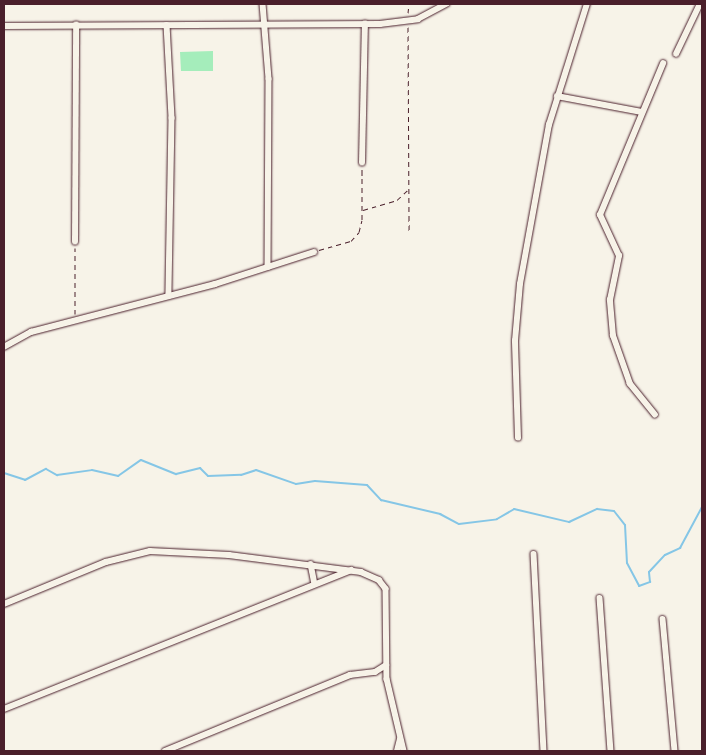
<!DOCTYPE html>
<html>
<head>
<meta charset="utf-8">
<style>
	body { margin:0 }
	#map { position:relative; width:706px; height:755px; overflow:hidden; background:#f7f3e8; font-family:Dekko,sans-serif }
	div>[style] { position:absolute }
	.green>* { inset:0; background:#a5edbb }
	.stream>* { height:2px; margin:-1px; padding:0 1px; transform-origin:1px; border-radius:1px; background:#85c6e6 }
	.path>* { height:1px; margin-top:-0.5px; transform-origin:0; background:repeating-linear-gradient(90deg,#4a1f2b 0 5px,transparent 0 9px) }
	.roads { filter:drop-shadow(0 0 1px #4a1f2b) drop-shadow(0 0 1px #4a1f2b) }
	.minor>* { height:5.5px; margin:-2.75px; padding:0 2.75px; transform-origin:2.75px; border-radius:2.75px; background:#f7f3e8 }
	span { translate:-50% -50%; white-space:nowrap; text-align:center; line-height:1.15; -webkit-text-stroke:4.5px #f7f3e8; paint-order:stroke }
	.frame { position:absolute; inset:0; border:5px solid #4a1f2b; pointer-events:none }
</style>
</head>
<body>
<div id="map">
	<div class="green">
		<div style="clip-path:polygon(213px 51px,213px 71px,181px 71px,180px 52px)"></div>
	</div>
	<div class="stream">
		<div style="left:4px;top:473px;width:22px;rotate:18deg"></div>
		<div style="left:25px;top:480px;width:24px;rotate:-28deg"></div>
		<div style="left:46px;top:469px;width:13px;rotate:29deg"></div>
		<div style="left:57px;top:475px;width:35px;rotate:-8deg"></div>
		<div style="left:92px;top:470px;width:27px;rotate:13deg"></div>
		<div style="left:118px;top:476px;width:28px;rotate:-35deg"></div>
		<div style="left:141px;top:460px;width:38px;rotate:22deg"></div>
		<div style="left:176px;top:474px;width:25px;rotate:-14deg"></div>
		<div style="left:200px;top:468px;width:11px;rotate:45deg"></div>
		<div style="left:208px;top:476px;width:33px;rotate:-2deg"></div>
		<div style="left:241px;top:475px;width:16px;rotate:-18deg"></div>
		<div style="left:256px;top:470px;width:42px;rotate:19.3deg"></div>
		<div style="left:296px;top:484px;width:19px;rotate:-9deg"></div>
		<div style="left:315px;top:481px;width:52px;rotate:4.4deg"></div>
		<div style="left:367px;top:485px;width:21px;rotate:47deg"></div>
		<div style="left:381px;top:500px;width:61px;rotate:13.3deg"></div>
		<div style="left:440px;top:514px;width:21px;rotate:28deg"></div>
		<div style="left:459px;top:524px;width:38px;rotate:-7deg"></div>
		<div style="left:497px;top:519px;width:20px;rotate:-30deg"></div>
		<div style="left:514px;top:509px;width:57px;rotate:13.3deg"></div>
		<div style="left:569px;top:522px;width:31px;rotate:-25deg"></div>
		<div style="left:597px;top:509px;width:17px;rotate:7deg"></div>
		<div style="left:614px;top:511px;width:18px;rotate:52deg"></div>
		<div style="left:625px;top:525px;width:38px;rotate:87deg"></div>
		<div style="left:627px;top:563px;width:26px;rotate:62deg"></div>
		<div style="left:639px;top:586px;width:12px;rotate:-20deg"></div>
		<div style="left:650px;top:582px;width:10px;rotate:-96deg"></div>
		<div style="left:649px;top:572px;width:23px;rotate:-47deg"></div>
		<div style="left:665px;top:555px;width:17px;rotate:-25deg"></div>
		<div style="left:680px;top:548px;width:47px;rotate:-61.8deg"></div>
	</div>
	<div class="path">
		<div style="left:408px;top:13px;width:9px;rotate:-84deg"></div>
		<div style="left:408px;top:27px;width:206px;rotate:89.7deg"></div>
		<div style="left:363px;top:210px;width:35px;rotate:-16deg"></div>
		<div style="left:397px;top:200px;width:16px;rotate:-43deg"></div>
		<div style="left:319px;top:250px;width:33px;rotate:-16deg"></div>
		<div style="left:351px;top:241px;width:12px;rotate:-48deg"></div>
		<div style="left:359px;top:232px;width:12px;rotate:-76deg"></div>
		<div style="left:362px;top:220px;width:51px;rotate:-90deg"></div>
		<div style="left:75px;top:314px;width:66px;rotate:-90deg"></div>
	</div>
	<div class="roads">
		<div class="minor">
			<div style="left:263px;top:4px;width:75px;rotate:85.4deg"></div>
			<div style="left:269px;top:79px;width:188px;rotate:90.3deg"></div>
			<div style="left:167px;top:25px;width:93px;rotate:86.9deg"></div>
			<div style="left:172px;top:118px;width:178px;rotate:91deg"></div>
			<div style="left:4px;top:26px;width:376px;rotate:-0.3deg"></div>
			<div style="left:380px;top:24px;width:38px;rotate:-7deg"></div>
			<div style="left:418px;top:19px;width:32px;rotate:-28deg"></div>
			<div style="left:676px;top:54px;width:55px;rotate:-64.4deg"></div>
			<div style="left:557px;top:96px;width:86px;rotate:10.7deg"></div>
			<div style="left:362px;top:163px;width:139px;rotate:-88.8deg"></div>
			<div style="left:75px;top:242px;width:217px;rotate:-89.7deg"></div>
			<div style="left:4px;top:347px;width:31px;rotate:-29deg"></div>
			<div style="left:31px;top:332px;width:190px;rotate:-14.6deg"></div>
			<div style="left:215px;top:284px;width:104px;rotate:-17.9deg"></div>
			<div style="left:655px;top:415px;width:40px;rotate:-129deg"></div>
			<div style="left:630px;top:384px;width:51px;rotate:-109.5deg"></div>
			<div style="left:613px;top:336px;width:36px;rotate:-95deg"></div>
			<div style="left:610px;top:300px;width:45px;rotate:-78.4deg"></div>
			<div style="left:619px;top:256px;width:45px;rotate:-114.9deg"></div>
			<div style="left:600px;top:215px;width:164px;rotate:-67.4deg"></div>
			<div style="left:518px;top:438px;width:97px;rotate:-91.8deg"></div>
			<div style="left:515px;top:341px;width:57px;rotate:-85deg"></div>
			<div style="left:520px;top:284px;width:162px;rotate:-79.7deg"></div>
			<div style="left:549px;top:125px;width:127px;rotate:-72.6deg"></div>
			<div style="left:534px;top:554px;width:197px;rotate:87.1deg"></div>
			<div style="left:311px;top:564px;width:20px;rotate:79deg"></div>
			<div style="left:600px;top:598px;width:153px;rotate:85.9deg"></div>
			<div style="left:4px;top:604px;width:110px;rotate:-22.4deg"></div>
			<div style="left:106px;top:562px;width:45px;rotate:-14deg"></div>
			<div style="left:150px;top:551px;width:79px;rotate:2.9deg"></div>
			<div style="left:229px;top:555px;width:133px;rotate:7.3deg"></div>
			<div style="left:361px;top:572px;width:20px;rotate:24deg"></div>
			<div style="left:379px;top:580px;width:11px;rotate:52deg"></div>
			<div style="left:386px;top:589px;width:90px;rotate:89.4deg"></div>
			<div style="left:387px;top:679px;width:74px;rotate:76.7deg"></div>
			<div style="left:663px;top:619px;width:133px;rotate:84.8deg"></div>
			<div style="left:4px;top:709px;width:374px;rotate:-21.8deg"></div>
			<div style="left:165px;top:751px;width:200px;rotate:-22.3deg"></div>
			<div style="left:350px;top:675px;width:25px;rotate:-7deg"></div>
			<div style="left:375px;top:672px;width:13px;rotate:-32deg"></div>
			<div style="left:397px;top:751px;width:12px;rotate:-76deg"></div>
		</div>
	</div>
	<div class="frame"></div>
</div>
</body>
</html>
